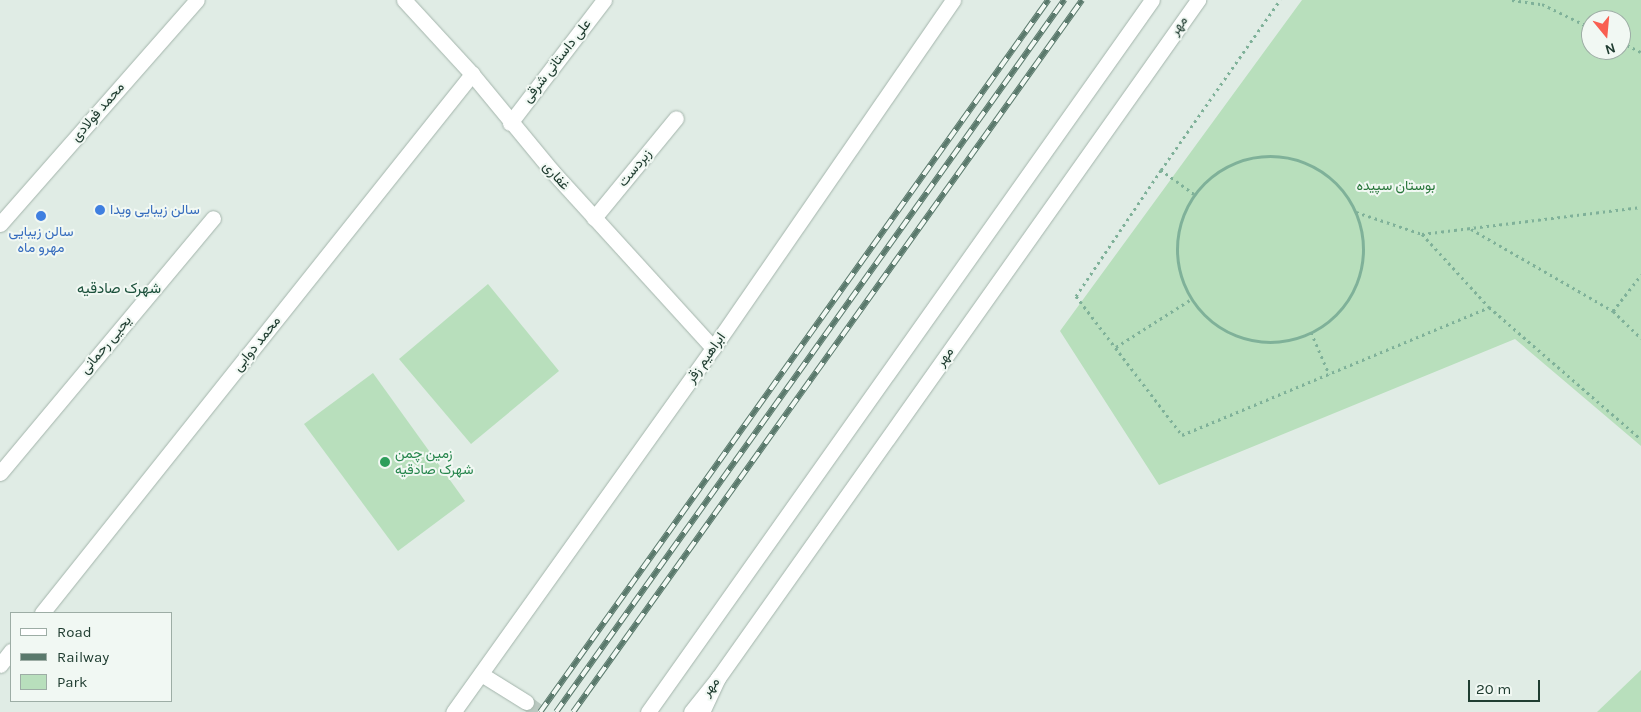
<!DOCTYPE html>
<html>
<head>
<meta charset="utf-8">
<style>
	body { margin:0 }
	#map { position:relative; width:1641px; height:712px; overflow:hidden; background:#e0ece5; font-family:Karla,Vazirmatn,sans-serif }
	div>[style] { position:absolute }
	.green>* { inset:0; background:#b8dfbc }
	.tertiary-tunnel>* { height:15px; margin-top:-7.5px; transform-origin:0; background:repeating-linear-gradient(90deg,#bac9c1 0 15px,transparent 0 23px) }
	.path>* { height:3px; margin-top:-1.5px; transform-origin:0; background:repeating-linear-gradient(90deg,#7fb199 0 2.5px,transparent 0 6.5px) }
	.path>.ring { margin:-1.5px; padding:0; box-sizing:content-box; background:none; border:3px solid #7fb199; border-radius:50% }
	.roads { filter:drop-shadow(0 0 1px #a3b4ab) drop-shadow(0 0 1px #a3b4ab) }
	.minor>* { height:15px; margin:-7.5px; padding:0 7.5px; transform-origin:7.5px; border-radius:7.5px; background:#fff }
	.tertiary>* { height:15px; margin:-7.5px; padding:0 7.5px; transform-origin:7.5px; border-radius:7.5px; background:#fff }
	.secondary>* { height:15px; margin:-7.5px; padding:0 7.5px; transform-origin:7.5px; border-radius:7.5px; background:#fff }
	.rail>* { height:5.5px; margin-top:-2.75px; transform-origin:0; background:repeating-linear-gradient(90deg,#f1f8f3 0 11px,#5a796c 0 22px); box-sizing:border-box; border-block:1px solid #5a796c }
	.dots>* { width:14px; height:14px; translate:-50% -50%; box-sizing:border-box; border:2px solid #f1f8f3; border-radius:50% }
	span { translate:-50% -50%; white-space:nowrap; text-align:center; line-height:1.15; -webkit-text-stroke:4px #f1f8f3; paint-order:stroke }
	.street-label { font-size:14px; color:#203d31 }
	.park-label { font-size:14px; color:#28763a }
	.shop-label { font-size:14px; color:#366cbe }
	.left { translate:0 -50%; text-align:left }
	.leisure-label { font-size:14px; color:#27864d }
	.neighbourhood-label { font-size:15px; color:#1b503b }
	.legend { position:absolute; left:10px; top:612px; width:162px; height:90px; box-sizing:border-box; background:#f1f8f3; border:1px solid #9dada5; margin:0; padding:6px 9px; list-style:none; font-size:15px; color:#203d31 }
	.legend li { display:flex; align-items:center; gap:10px; height:25px }
	.legend b { width:25px; border:1px solid #9dada5 }
	.north { position:absolute; left:1581px; top:10px; width:50px; height:50px; box-sizing:border-box; background:#f1f8f3; border:1px solid #9dada5; border-radius:50%; rotate:163deg; font-size:14px; font-weight:700; line-height:20px; text-align:center; color:#203d31 }
	.north::after { content:''; display:block; margin:auto; width:18px; height:22px; background:#f95f51; clip-path:polygon(50% 0,100% 100%,50% 72%,0 100%) }
	.scale { position:absolute; left:1468px; top:680px; width:72px; height:22px; box-sizing:border-box; border:2px solid #203d31; border-top:0; padding-left:6px; font-size:15px; line-height:18px; white-space:nowrap; color:#203d31; -webkit-text-stroke:4px #f1f8f3; paint-order:stroke }
</style>
</head>
<body>
<div id="map">
	<div class="green">
		<div style="clip-path:polygon(evenodd,1302px 0,1641px 0,1641px 446px,1515px 339px,1159px 485px,1060px 331px,1302px 0,1591px 20px,1621px 20px,1621px 50px,1591px 50px,1591px 20px)"></div>
		<div style="clip-path:polygon(488px 284px,559px 371px,471px 444px,399px 359px)"></div>
		<div style="clip-path:polygon(373px 373px,465px 501px,398px 551px,304px 424px)"></div>
		<div style="clip-path:polygon(1641px 670px,1641px 712px,1597px 712px)"></div>
	</div>
	<div class="tertiary-tunnel">
		<div style="left:526px;top:702px;width:17px;rotate:36deg"></div>
	</div>
	<div class="path">
		<div style="left:1512px;top:0;width:30px;rotate:8deg"></div>
		<div style="left:1542px;top:4px;width:55px;rotate:26.1deg"></div>
		<div style="left:1621px;top:42px;width:22px;rotate:27deg"></div>
		<div class="ring" style="left:1177px;top:156px;width:183px;height:183px"></div>
		<div style="left:1161px;top:170px;width:152px;rotate:124deg"></div>
		<div style="left:1076px;top:296px;width:175px;rotate:52.7deg"></div>
		<div style="left:1182px;top:435px;width:333px;rotate:-22.6deg"></div>
		<div style="left:1194px;top:194px;width:41px;rotate:-144deg"></div>
		<div style="left:1161px;top:170px;width:208px;rotate:-55deg"></div>
		<div style="left:1356px;top:212px;width:70px;rotate:18.4deg"></div>
		<div style="left:1422px;top:234px;width:221px;rotate:-7deg"></div>
		<div style="left:1471px;top:229px;width:164px;rotate:30deg"></div>
		<div style="left:1613px;top:311px;width:39px;rotate:44deg"></div>
		<div style="left:1422px;top:234px;width:99px;rotate:47.5deg"></div>
		<div style="left:1489px;top:307px;width:201px;rotate:41deg"></div>
		<div style="left:1613px;top:311px;width:46px;rotate:-52.1deg"></div>
		<div style="left:1311px;top:332px;width:46px;rotate:66.8deg"></div>
		<div style="left:1116px;top:347px;width:88px;rotate:-32.4deg"></div>
	</div>
	<div class="roads">
		<div class="minor">
			<div style="left:510px;top:123px;width:155px;rotate:-52.6deg"></div>
			<div style="left:594px;top:218px;width:129px;rotate:-50.6deg"></div>
			<div style="left:713px;top:348px;width:423px;rotate:-55.4deg"></div>
			<div style="left:0;top:473px;width:332px;rotate:-50.1deg"></div>
			<div style="left:42px;top:613px;width:690px;rotate:-51.42deg"></div>
			<div style="left:0;top:665px;width:18px;rotate:-52deg"></div>
		</div>
		<div class="tertiary">
			<div style="left:404px;top:0;width:100px;rotate:47.4deg"></div>
			<div style="left:472px;top:74px;width:126px;rotate:50.5deg"></div>
			<div style="left:552px;top:171px;width:239px;rotate:47.7deg"></div>
			<div style="left:713px;top:348px;width:447px;rotate:125.5deg"></div>
			<div style="left:0;top:224px;width:298px;rotate:-48.7deg"></div>
			<div style="left:481px;top:674px;width:53px;rotate:31.9deg"></div>
			<div style="left:648px;top:712px;width:872px;rotate:-54.71deg"></div>
			<div style="left:691px;top:712px;width:43px;rotate:-51.5deg"></div>
			<div style="left:718px;top:678px;width:831px;rotate:-54.7deg"></div>
		</div>
		<div class="secondary">
			<div style="left:702px;top:712px;width:38px;rotate:-65deg"></div>
		</div>
	</div>
	<div class="rail">
		<div style="left:540px;top:712px;width:875px;rotate:-54.49deg"></div>
		<div style="left:556px;top:712px;width:875px;rotate:-54.49deg"></div>
		<div style="left:573px;top:712px;width:875px;rotate:-54.44deg"></div>
	</div>
	<div class="dots">
		<div style="left:100px;top:210px;background:#3f7fe0"></div>
		<div style="left:41px;top:216px;background:#3f7fe0"></div>
		<div style="left:385px;top:462px;background:#2e9e5b"></div>
	</div>
	<div class="street-label">
		<span style="left:1179px;top:26px;rotate:-55deg">مهر</span>
		<span style="left:557px;top:61px;rotate:-52deg">علی داستانی شرقی</span>
		<span style="left:98px;top:112px;rotate:-49deg">محمد فولادی</span>
		<span style="left:635px;top:168px;rotate:-51deg">زبردست</span>
		<span style="left:556px;top:176px;rotate:48deg">غفاری</span>
		<span style="left:257px;top:344px;rotate:-51deg">محمد دوابی</span>
		<span style="left:106px;top:345px;rotate:-50deg">یحیی رحمانی</span>
		<span style="left:945px;top:357px;rotate:-55deg">مهر</span>
		<span style="left:706px;top:358px;rotate:-55deg">ابراهیم زقر</span>
		<span style="left:711px;top:687px;rotate:-52deg">مهر</span>
	</div>
	<div class="park-label">
		<span style="left:1396px;top:186px">بوستان سپیده</span>
	</div>
	<div class="shop-label">
		<span class="left" style="left:110px;top:210px">سالن زیبایی ویدا</span>
		<span style="left:41px;top:240px">سالن زیبایی<br>مهرو ماه</span>
	</div>
	<div class="leisure-label">
		<span class="left" style="left:395px;top:462px">زمین چمن<br>شهرک صادقیه</span>
	</div>
	<div class="neighbourhood-label">
		<span style="left:119px;top:289px">شهرک صادقیه</span>
	</div>
	<ul class="legend">
	<li><b style="height:6px;background:#fff"></b>Road</li>
	<li><b style="height:6px;background:#5a796c"></b>Railway</li>
	<li><b style="height:14px;background:#b8dfbc"></b>Park</li>
	</ul>
	<div class="north">N</div>
	<div class="scale">20 m</div>
</div>
</body>
</html>
